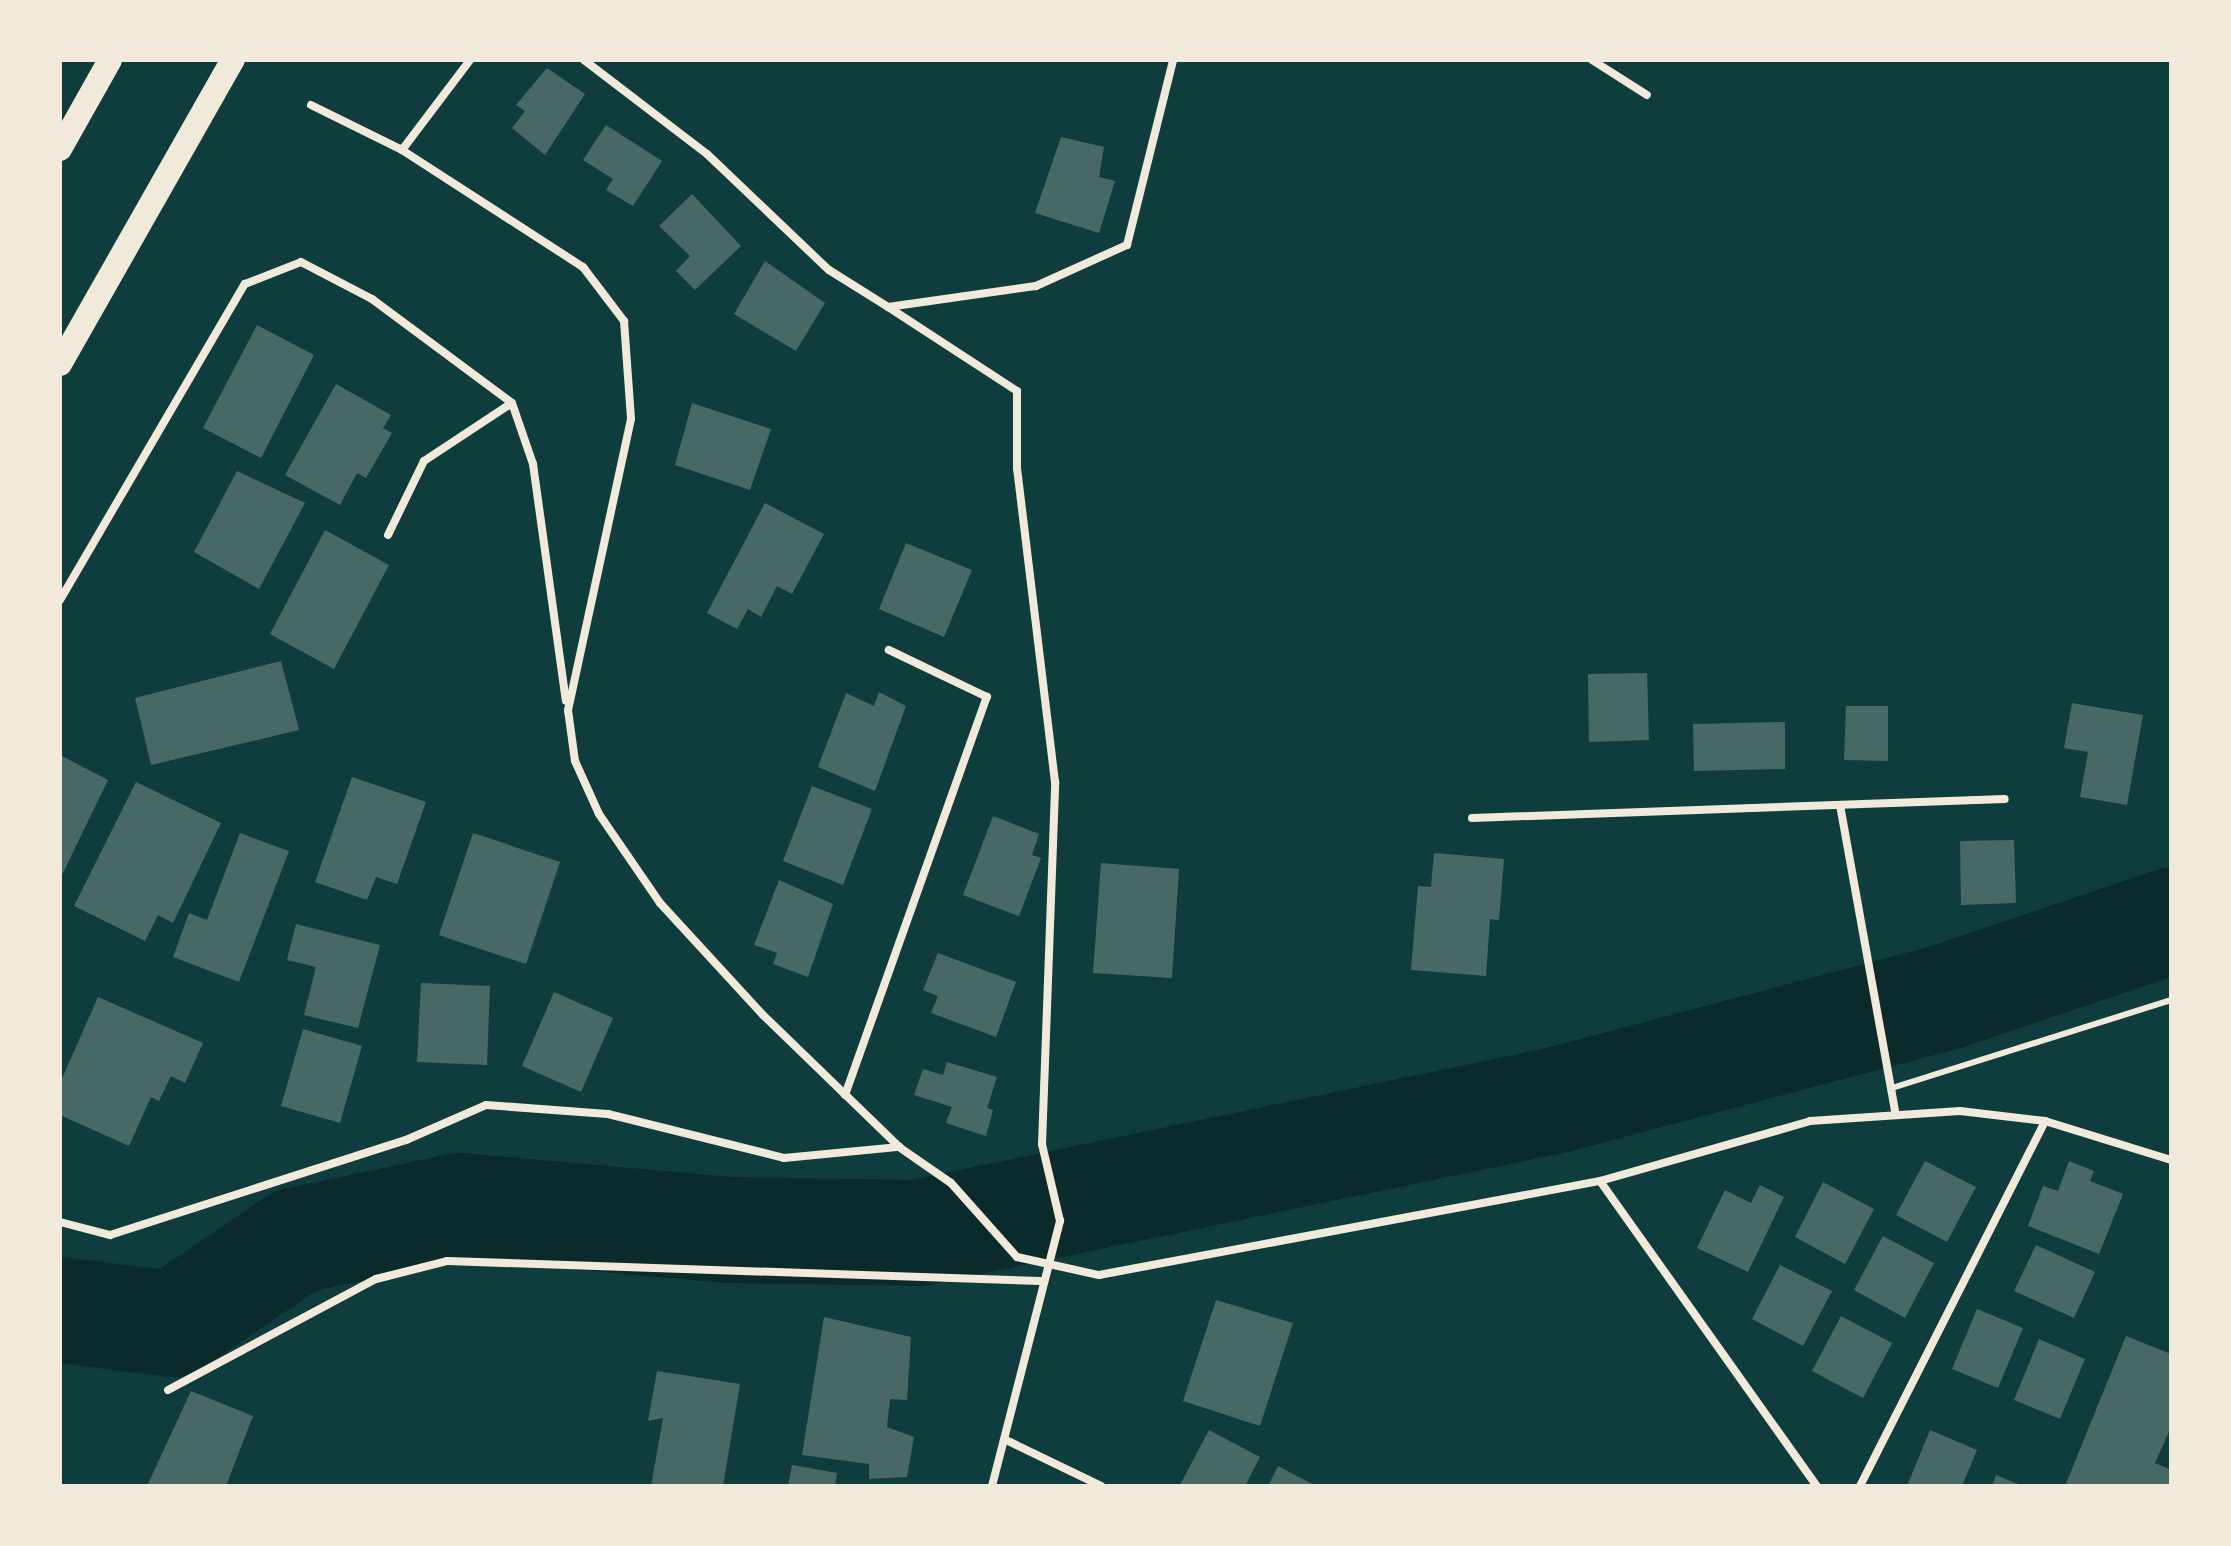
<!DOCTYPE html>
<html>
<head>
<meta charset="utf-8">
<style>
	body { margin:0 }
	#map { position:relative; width:2231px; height:1546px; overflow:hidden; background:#0f3d3e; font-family:"IBM Plex Sans",sans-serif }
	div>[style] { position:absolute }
	.river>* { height:106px; margin:-53px; padding:0 53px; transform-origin:53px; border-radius:53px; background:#0a2a2b }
	.building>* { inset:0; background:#486865 }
	.service>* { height:6px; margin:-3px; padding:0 3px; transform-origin:3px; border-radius:3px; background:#f1e9da }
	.minor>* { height:8px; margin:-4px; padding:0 4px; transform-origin:4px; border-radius:4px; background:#f1e9da }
	.motorway>* { height:24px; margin:-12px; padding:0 12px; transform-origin:12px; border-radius:12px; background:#f1e9da }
	span { translate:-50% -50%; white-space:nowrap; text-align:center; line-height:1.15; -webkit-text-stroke:6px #f1e9da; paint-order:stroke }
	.frame { position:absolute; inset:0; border:62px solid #f1e9da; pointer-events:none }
</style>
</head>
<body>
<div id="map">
	<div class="river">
		<div style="left:60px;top:1310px;width:114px;rotate:7.1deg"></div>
		<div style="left:173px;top:1324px;width:148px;rotate:-34.2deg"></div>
		<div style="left:295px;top:1241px;width:169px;rotate:-12deg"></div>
		<div style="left:460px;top:1206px;width:271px;rotate:5.1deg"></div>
		<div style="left:730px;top:1230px;width:187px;rotate:0.9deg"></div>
		<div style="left:917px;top:1233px;width:650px;rotate:-11.73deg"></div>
		<div style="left:1553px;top:1101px;width:403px;rotate:-14.8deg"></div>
		<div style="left:1943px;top:998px;width:241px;rotate:-18.7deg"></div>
	</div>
	<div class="building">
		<div style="clip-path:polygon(547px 68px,585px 94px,545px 155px,512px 128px,525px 111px,516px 105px)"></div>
		<div style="clip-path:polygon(606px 125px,662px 161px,633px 206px,606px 190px,613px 179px,583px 160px)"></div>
		<div style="clip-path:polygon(1061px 137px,1104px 147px,1099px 177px,1115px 181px,1099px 233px,1035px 213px)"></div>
		<div style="clip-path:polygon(692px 194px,741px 246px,695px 290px,676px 271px,690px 256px,659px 226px)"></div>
		<div style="clip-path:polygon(765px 261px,825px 303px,796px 351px,734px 314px)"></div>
		<div style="clip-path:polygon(257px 325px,314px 355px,261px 458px,203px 428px)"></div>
		<div style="clip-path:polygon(336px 384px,391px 415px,383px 428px,392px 433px,366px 478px,357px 473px,340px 505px,285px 475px)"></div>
		<div style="clip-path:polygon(692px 403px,771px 429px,750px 490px,675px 465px)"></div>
		<div style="clip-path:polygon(237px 471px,305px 503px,259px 589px,194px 552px)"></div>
		<div style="clip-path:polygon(765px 503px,824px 534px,792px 594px,777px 586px,761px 617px,748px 609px,737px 629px,707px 613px)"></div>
		<div style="clip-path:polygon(325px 530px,389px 565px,334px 669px,270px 634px)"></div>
		<div style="clip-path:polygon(906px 543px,972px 570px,944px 637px,879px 609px)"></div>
		<div style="clip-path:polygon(281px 661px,299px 730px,151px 765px,135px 698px)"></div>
		<div style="clip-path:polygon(1647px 673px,1649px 740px,1589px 742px,1588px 674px)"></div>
		<div style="clip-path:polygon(879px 692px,906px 706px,875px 791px,818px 767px,846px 693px,874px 706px)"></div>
		<div style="clip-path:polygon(2072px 703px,2143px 715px,2127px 805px,2080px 797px,2088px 752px,2064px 748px)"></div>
		<div style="clip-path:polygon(1846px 706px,1888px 706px,1888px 761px,1844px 760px)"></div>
		<div style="clip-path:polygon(1785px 722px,1785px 769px,1694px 771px,1693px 724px)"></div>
		<div style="clip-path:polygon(60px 755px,108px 780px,60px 879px)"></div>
		<div style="clip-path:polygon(352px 777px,426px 802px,397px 884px,376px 877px,367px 900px,315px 882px)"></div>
		<div style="clip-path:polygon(136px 782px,221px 823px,173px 923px,158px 915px,145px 941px,74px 906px)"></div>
		<div style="clip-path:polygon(812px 786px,872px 809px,843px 885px,783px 861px)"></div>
		<div style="clip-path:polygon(993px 816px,1039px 834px,1032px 855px,1041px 858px,1019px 916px,963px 895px)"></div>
		<div style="clip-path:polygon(240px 833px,289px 851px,239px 982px,173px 957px,189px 913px,207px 920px)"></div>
		<div style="clip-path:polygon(473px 833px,560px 862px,526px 964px,439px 935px)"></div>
		<div style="clip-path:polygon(2014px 840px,2016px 903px,1961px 905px,1960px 841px)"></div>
		<div style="clip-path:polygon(1434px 853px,1504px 859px,1499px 920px,1490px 919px,1486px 976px,1411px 970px,1418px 886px,1431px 887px)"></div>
		<div style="clip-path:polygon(1101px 863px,1179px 869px,1172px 978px,1093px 973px)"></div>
		<div style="clip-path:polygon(779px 880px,833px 904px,808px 977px,773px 964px,777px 953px,754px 945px)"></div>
		<div style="clip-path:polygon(296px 924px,380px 945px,358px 1028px,304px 1015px,316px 967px,287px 960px)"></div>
		<div style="clip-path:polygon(938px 953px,1016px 982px,996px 1037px,931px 1013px,938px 996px,923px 990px)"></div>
		<div style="clip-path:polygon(421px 983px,490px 986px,487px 1065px,417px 1062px)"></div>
		<div style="clip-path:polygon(554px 992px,613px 1018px,581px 1092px,522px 1066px)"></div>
		<div style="clip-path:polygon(98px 997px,203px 1043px,185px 1083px,171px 1076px,159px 1101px,151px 1097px,129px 1146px,60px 1115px,60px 1083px)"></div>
		<div style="clip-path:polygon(303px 1029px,362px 1046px,340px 1123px,281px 1106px)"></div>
		<div style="clip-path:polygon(947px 1062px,997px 1077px,987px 1108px,993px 1110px,986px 1136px,946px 1123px,952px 1107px,914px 1095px,923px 1069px,943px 1075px)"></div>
		<div style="clip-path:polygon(1925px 1161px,1976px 1187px,1947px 1242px,1896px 1215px)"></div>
		<div style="clip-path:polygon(2069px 1161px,2094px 1171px,2090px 1181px,2123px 1194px,2099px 1254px,2028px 1226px,2043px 1186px,2058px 1191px)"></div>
		<div style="clip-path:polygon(1823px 1182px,1874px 1209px,1845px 1264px,1795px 1237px)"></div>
		<div style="clip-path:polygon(1760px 1185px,1784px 1197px,1748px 1272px,1697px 1248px,1725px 1190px,1751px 1203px)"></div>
		<div style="clip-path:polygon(1883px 1236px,1934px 1263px,1905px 1318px,1854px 1290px)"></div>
		<div style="clip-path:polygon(2036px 1245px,2095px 1272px,2074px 1318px,2014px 1291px)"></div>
		<div style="clip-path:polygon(1780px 1265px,1832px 1291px,1803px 1346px,1752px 1319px)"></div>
		<div style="clip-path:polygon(1216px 1300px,1293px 1323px,1260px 1426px,1183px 1401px)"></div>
		<div style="clip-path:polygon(1977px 1309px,2023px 1328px,1998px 1388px,1952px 1369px)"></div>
		<div style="clip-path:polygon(1841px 1316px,1892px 1343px,1863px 1398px,1812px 1371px)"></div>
		<div style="clip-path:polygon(824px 1317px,911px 1337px,907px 1400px,890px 1399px,887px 1427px,914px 1437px,907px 1477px,869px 1479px,869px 1464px,802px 1455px)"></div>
		<div style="clip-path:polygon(2126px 1336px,2171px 1354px,2171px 1427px,2155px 1463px,2171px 1470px,2171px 1486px,2065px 1486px)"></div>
		<div style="clip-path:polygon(2039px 1339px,2085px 1359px,2060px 1419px,2014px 1400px)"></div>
		<div style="clip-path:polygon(657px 1371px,740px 1384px,723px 1486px,651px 1486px,663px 1418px,648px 1421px)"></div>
		<div style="clip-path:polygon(191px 1391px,253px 1416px,226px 1486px,147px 1486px)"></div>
		<div style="clip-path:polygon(1209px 1430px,1260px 1457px,1245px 1486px,1180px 1485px)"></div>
		<div style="clip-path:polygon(1930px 1430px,1977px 1450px,1962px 1486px,1907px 1486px)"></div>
		<div style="clip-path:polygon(792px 1465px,837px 1473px,835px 1486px,788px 1486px)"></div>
		<div style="clip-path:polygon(1278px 1466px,1316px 1486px,1268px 1486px)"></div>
		<div style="clip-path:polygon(1996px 1475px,2023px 1486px,1992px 1486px)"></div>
	</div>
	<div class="service">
		<div style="left:1892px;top:1088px;width:293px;rotate:-17.5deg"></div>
	</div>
	<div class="minor">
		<div style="left:584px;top:60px;width:155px;rotate:37.4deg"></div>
		<div style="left:707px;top:154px;width:168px;rotate:43.6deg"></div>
		<div style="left:829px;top:270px;width:70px;rotate:32.1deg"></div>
		<div style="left:1592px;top:60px;width:65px;rotate:32.5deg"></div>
		<div style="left:311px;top:105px;width:102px;rotate:26.3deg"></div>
		<div style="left:402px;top:150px;width:216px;rotate:32.9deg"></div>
		<div style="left:583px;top:267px;width:68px;rotate:52.8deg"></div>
		<div style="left:624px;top:321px;width:98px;rotate:85.9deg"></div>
		<div style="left:631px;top:419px;width:298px;rotate:102.2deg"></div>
		<div style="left:568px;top:710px;width:51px;rotate:82.2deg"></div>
		<div style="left:575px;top:761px;width:58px;rotate:65.6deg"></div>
		<div style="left:599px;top:814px;width:108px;rotate:55.6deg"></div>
		<div style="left:660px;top:903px;width:152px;rotate:47.4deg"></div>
		<div style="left:763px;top:1015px;width:190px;rotate:44.1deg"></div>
		<div style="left:899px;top:1147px;width:63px;rotate:34.7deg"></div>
		<div style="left:951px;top:1183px;width:99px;rotate:48.3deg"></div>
		<div style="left:1017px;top:1257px;width:84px;rotate:12.4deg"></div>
		<div style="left:1099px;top:1275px;width:510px;rotate:-10.63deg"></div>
		<div style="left:1600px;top:1181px;width:218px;rotate:-15.9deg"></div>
		<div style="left:1810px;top:1121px;width:150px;rotate:-3.8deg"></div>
		<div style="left:1960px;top:1111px;width:86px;rotate:6.7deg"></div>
		<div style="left:2045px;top:1121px;width:132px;rotate:17.2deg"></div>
		<div style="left:402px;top:150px;width:113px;rotate:-52.9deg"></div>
		<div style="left:388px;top:535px;width:82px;rotate:-64.1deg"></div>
		<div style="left:424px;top:461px;width:105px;rotate:-33.4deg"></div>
		<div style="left:60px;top:600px;width:366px;rotate:-59.7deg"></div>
		<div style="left:245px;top:284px;width:60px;rotate:-21.4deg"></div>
		<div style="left:301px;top:262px;width:80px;rotate:27.5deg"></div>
		<div style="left:372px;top:299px;width:174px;rotate:36.6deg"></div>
		<div style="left:512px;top:403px;width:65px;rotate:71deg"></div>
		<div style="left:533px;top:464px;width:239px;rotate:82.1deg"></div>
		<div style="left:1840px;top:805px;width:315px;rotate:79.8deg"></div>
		<div style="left:1472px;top:818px;width:533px;rotate:-2.04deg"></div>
		<div style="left:845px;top:1095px;width:423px;rotate:-70.4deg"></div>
		<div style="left:987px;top:697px;width:109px;rotate:-154.4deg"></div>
		<div style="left:1600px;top:1181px;width:374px;rotate:54.6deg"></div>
		<div style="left:60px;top:1222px;width:52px;rotate:14.6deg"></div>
		<div style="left:110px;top:1235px;width:311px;rotate:-17.8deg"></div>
		<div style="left:406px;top:1140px;width:87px;rotate:-23.6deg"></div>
		<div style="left:486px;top:1105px;width:122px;rotate:4.2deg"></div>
		<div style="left:608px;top:1114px;width:181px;rotate:14deg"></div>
		<div style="left:784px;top:1158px;width:116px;rotate:-5.5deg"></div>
		<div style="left:168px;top:1390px;width:236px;rotate:-28.1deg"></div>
		<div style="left:376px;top:1279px;width:73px;rotate:-14.2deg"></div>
		<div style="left:447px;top:1261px;width:593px;rotate:1.93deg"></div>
		<div style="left:1006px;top:1440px;width:106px;rotate:25.8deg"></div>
		<div style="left:992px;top:1486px;width:274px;rotate:-75.6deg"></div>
		<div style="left:1060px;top:1221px;width:79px;rotate:-103.2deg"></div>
		<div style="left:1042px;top:1144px;width:362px;rotate:-87.9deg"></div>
		<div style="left:1055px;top:782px;width:316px;rotate:-96.9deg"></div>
		<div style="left:1017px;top:468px;width:77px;rotate:-90deg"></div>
		<div style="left:1017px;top:391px;width:154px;rotate:-146.9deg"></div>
		<div style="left:888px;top:307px;width:149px;rotate:-8.1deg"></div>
		<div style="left:1036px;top:286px;width:100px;rotate:-24.3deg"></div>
		<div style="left:1127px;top:245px;width:191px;rotate:-76deg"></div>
		<div style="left:1860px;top:1486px;width:409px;rotate:-63.1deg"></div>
	</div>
	<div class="motorway">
		<div style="left:60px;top:149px;width:102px;rotate:-60.7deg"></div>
		<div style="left:60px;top:364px;width:350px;rotate:-60.4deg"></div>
	</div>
	<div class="frame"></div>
</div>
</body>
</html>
